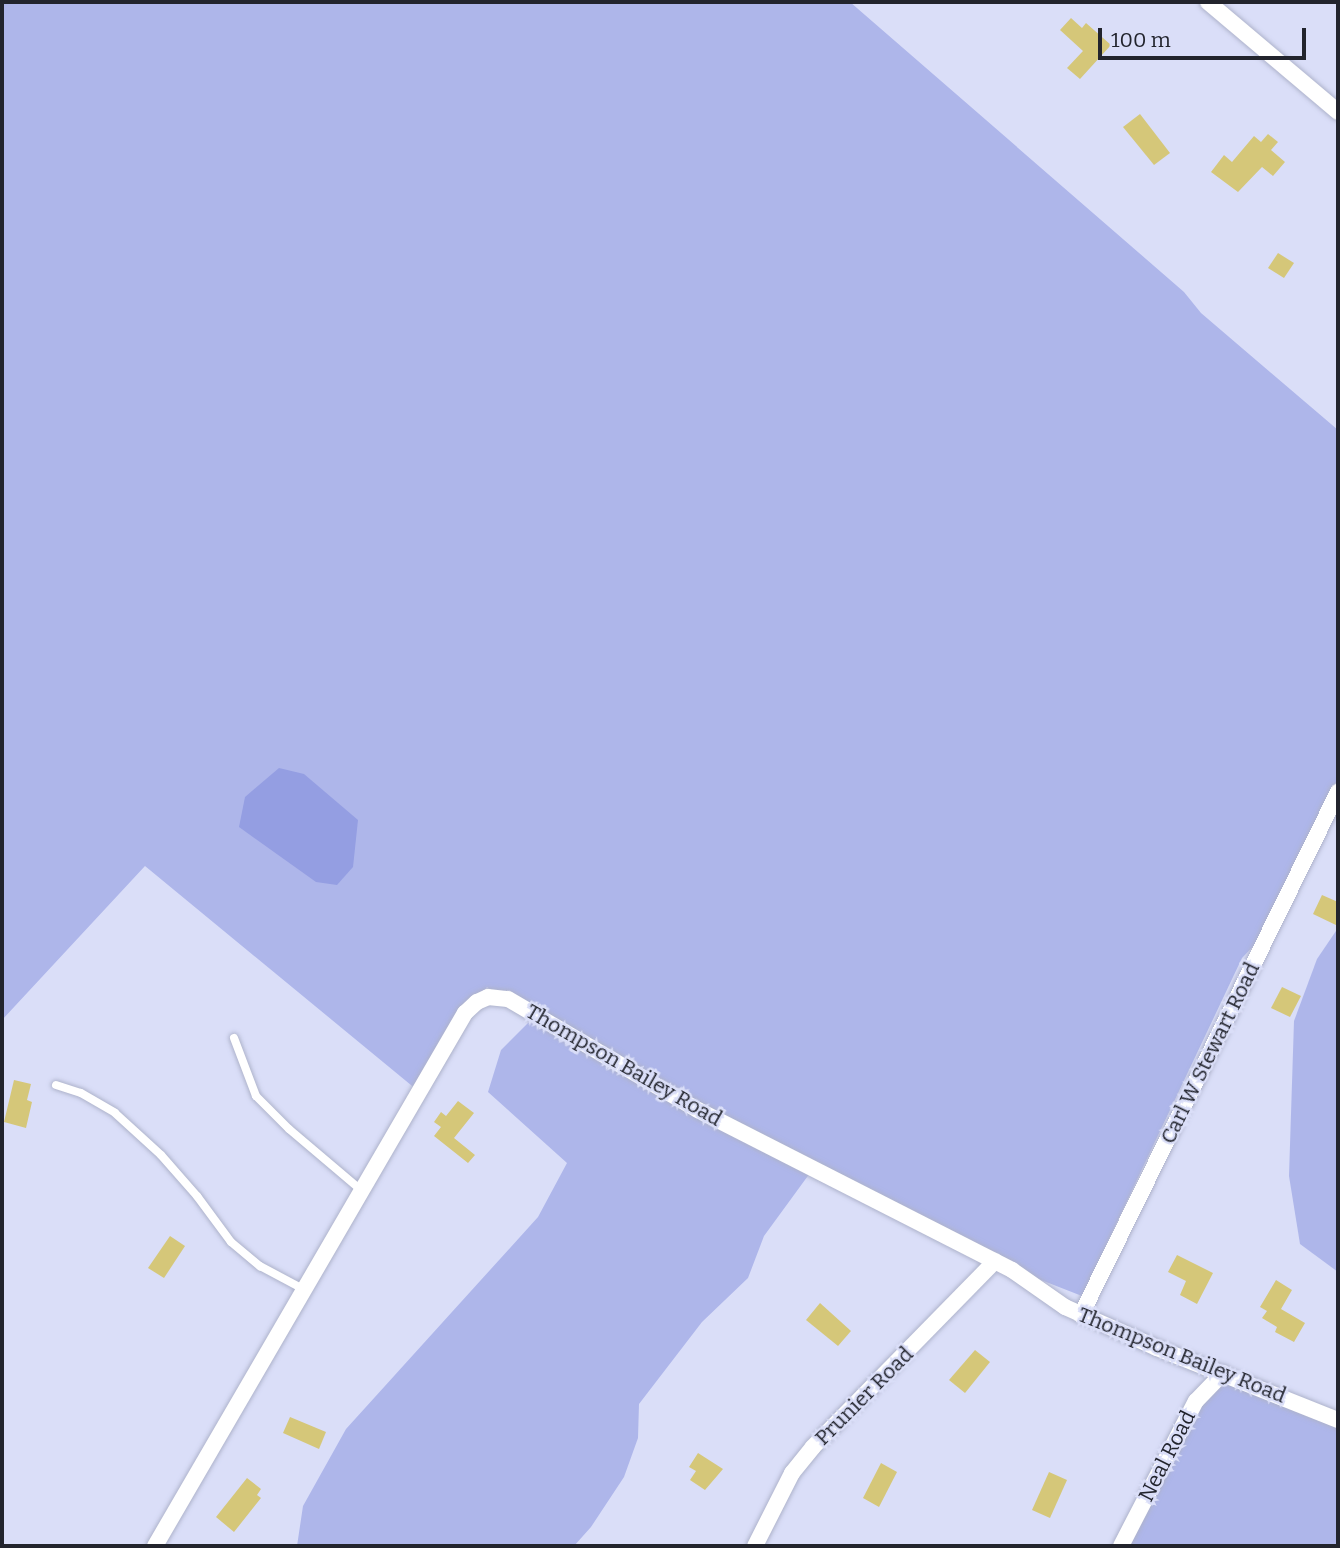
<!DOCTYPE html>
<html>
<head>
<meta charset="utf-8">
<style>
	body { margin:0 }
	#map { position:relative; width:1340px; height:1548px; overflow:hidden; background:#dadef8; font-family:Bitter,serif }
	div>[style] { position:absolute }
	.green>* { inset:0; background:#aeb6ea }
	.water>* { inset:0; background:#949ee2 }
	.building>* { inset:0; background:#d5c779 }
	.roads { filter:drop-shadow(0 0 2px #aeb3cb) drop-shadow(0 0 2px #aeb3cb) }
	.service>* { height:8px; margin:-4px; padding:0 4px; transform-origin:4px; border-radius:4px; background:#fff }
	.minor>* { height:16px; margin:-8px; padding:0 8px; transform-origin:8px; border-radius:8px; background:#fff }
	span { translate:-50% -50%; white-space:nowrap; text-align:center; line-height:1.15; -webkit-text-stroke:5px #dadef8; paint-order:stroke }
	.street-label { font-size:21px; color:#22242d }
	.frame { position:absolute; inset:0; border:4px solid #22242d; pointer-events:none }
	.scale { position:absolute; left:1098px; top:28px; width:208px; height:32px; box-sizing:border-box; border:4px solid #22242d; border-top:0; padding-left:9px; font-size:21px; line-height:24px; white-space:nowrap; color:#22242d; -webkit-text-stroke:5px #dadef8; paint-order:stroke }
</style>
</head>
<body>
<div id="map">
	<div class="green">
		<div style="clip-path:polygon(2px 2px,850px 2px,1184px 292px,1201px 313px,1338px 430px,1338px 783px,1265px 934px,1242px 958px,1082px 1296px,939px 1240px,810px 1173px,764px 1236px,748px 1278px,702px 1322px,639px 1404px,638px 1438px,624px 1477px,591px 1527px,574px 1546px,297px 1546px,303px 1506px,346px 1429px,538px 1217px,567px 1163px,488px 1092px,501px 1050px,531px 1020px,487px 987px,417px 1090px,145px 866px,2px 1020px)"></div>
		<div style="clip-path:polygon(1338px 928px,1338px 1272px,1300px 1244px,1289px 1176px,1294px 1021px,1317px 959px)"></div>
		<div style="clip-path:polygon(1211px 1372px,1338px 1425px,1338px 1546px,1125px 1546px)"></div>
	</div>
	<div class="water">
		<div style="clip-path:polygon(279px 768px,304px 774px,358px 820px,353px 867px,337px 885px,316px 882px,239px 827px,245px 797px)"></div>
	</div>
	<div class="building">
		<div style="clip-path:polygon(1071px 18px,1082px 28px,1086px 23px,1111px 45px,1080px 79px,1067px 68px,1083px 51px,1060px 30px)"></div>
		<div style="clip-path:polygon(1140px 114px,1170px 153px,1154px 165px,1123px 127px)"></div>
		<div style="clip-path:polygon(1268px 134px,1278px 142px,1271px 150px,1285px 162px,1273px 176px,1262px 167px,1238px 192px,1211px 172px,1224px 155px,1232px 162px,1254px 136px,1261px 142px)"></div>
		<div style="clip-path:polygon(1278px 253px,1294px 263px,1284px 278px,1268px 268px)"></div>
		<div style="clip-path:polygon(1322px 895px,1338px 902px,1338px 926px,1313px 914px)"></div>
		<div style="clip-path:polygon(1282px 987px,1301px 996px,1290px 1017px,1271px 1008px)"></div>
		<div style="clip-path:polygon(14px 1080px,31px 1084px,27px 1100px,32px 1102px,26px 1128px,4px 1122px)"></div>
		<div style="clip-path:polygon(458px 1101px,474px 1113px,454px 1138px,475px 1155px,468px 1163px,434px 1136px,441px 1127px,434px 1122px,441px 1112px,446px 1116px)"></div>
		<div style="clip-path:polygon(170px 1236px,185px 1246px,164px 1278px,148px 1268px)"></div>
		<div style="clip-path:polygon(1177px 1255px,1213px 1273px,1197px 1304px,1180px 1295px,1186px 1281px,1168px 1272px)"></div>
		<div style="clip-path:polygon(1276px 1280px,1292px 1290px,1281px 1309px,1305px 1323px,1294px 1342px,1275px 1332px,1277px 1327px,1262px 1318px,1267px 1311px,1260px 1307px)"></div>
		<div style="clip-path:polygon(820px 1303px,851px 1331px,838px 1346px,806px 1320px)"></div>
		<div style="clip-path:polygon(975px 1350px,990px 1362px,965px 1393px,949px 1380px)"></div>
		<div style="clip-path:polygon(290px 1417px,326px 1432px,319px 1449px,283px 1433px)"></div>
		<div style="clip-path:polygon(698px 1453px,723px 1469px,705px 1490px,690px 1480px,696px 1471px,689px 1467px)"></div>
		<div style="clip-path:polygon(881px 1463px,897px 1472px,879px 1507px,863px 1498px)"></div>
		<div style="clip-path:polygon(1049px 1472px,1067px 1480px,1050px 1518px,1032px 1510px)"></div>
		<div style="clip-path:polygon(247px 1478px,261px 1489px,257px 1495px,261px 1498px,234px 1532px,216px 1517px)"></div>
	</div>
	<div class="roads">
		<div class="service">
			<div style="left:234px;top:1038px;width:62px;rotate:69.2deg"></div>
			<div style="left:256px;top:1096px;width:47px;rotate:45deg"></div>
			<div style="left:289px;top:1129px;width:94px;rotate:40.3deg"></div>
			<div style="left:56px;top:1085px;width:26px;rotate:18deg"></div>
			<div style="left:81px;top:1093px;width:39px;rotate:30deg"></div>
			<div style="left:115px;top:1113px;width:62px;rotate:42.4deg"></div>
			<div style="left:161px;top:1155px;width:55px;rotate:48.7deg"></div>
			<div style="left:197px;top:1196px;width:57px;rotate:53.5deg"></div>
			<div style="left:231px;top:1242px;width:38px;rotate:40deg"></div>
			<div style="left:260px;top:1266px;width:51px;rotate:28.1deg"></div>
		</div>
		<div class="minor">
			<div style="left:1208px;top:2px;width:170px;rotate:40.2deg"></div>
			<div style="left:1081px;top:1315px;width:583px;rotate:-63.83deg"></div>
			<div style="left:155px;top:1546px;width:617px;rotate:-59.82deg"></div>
			<div style="left:465px;top:1013px;width:16px;rotate:-43deg"></div>
			<div style="left:477px;top:1002px;width:12px;rotate:-24deg"></div>
			<div style="left:488px;top:997px;width:20px;rotate:6deg"></div>
			<div style="left:508px;top:999px;width:220px;rotate:30.3deg"></div>
			<div style="left:698px;top:1110px;width:352px;rotate:27deg"></div>
			<div style="left:1012px;top:1270px;width:65px;rotate:34.9deg"></div>
			<div style="left:1065px;top:1307px;width:101px;rotate:24deg"></div>
			<div style="left:1157px;top:1348px;width:195px;rotate:21.7deg"></div>
			<div style="left:755px;top:1546px;width:82px;rotate:-63.1deg"></div>
			<div style="left:792px;top:1473px;width:33px;rotate:-51deg"></div>
			<div style="left:813px;top:1447px;width:260px;rotate:-45.6deg"></div>
			<div style="left:1121px;top:1546px;width:163px;rotate:-62.7deg"></div>
			<div style="left:1196px;top:1401px;width:39px;rotate:-46deg"></div>
		</div>
	</div>
	<div class="street-label">
		<span style="left:1210px;top:1053px;rotate:-64deg">Carl W Stewart Road</span>
		<span style="left:624px;top:1065px;rotate:30deg">Thompson Bailey Road</span>
		<span style="left:1182px;top:1355px;rotate:22deg">Thompson Bailey Road</span>
		<span style="left:864px;top:1396px;rotate:-45deg">Prunier Road</span>
		<span style="left:1167px;top:1456px;rotate:-63deg">Neal Road</span>
	</div>
	<div class="frame"></div>
	<div class="scale">100 m</div>
</div>
</body>
</html>
